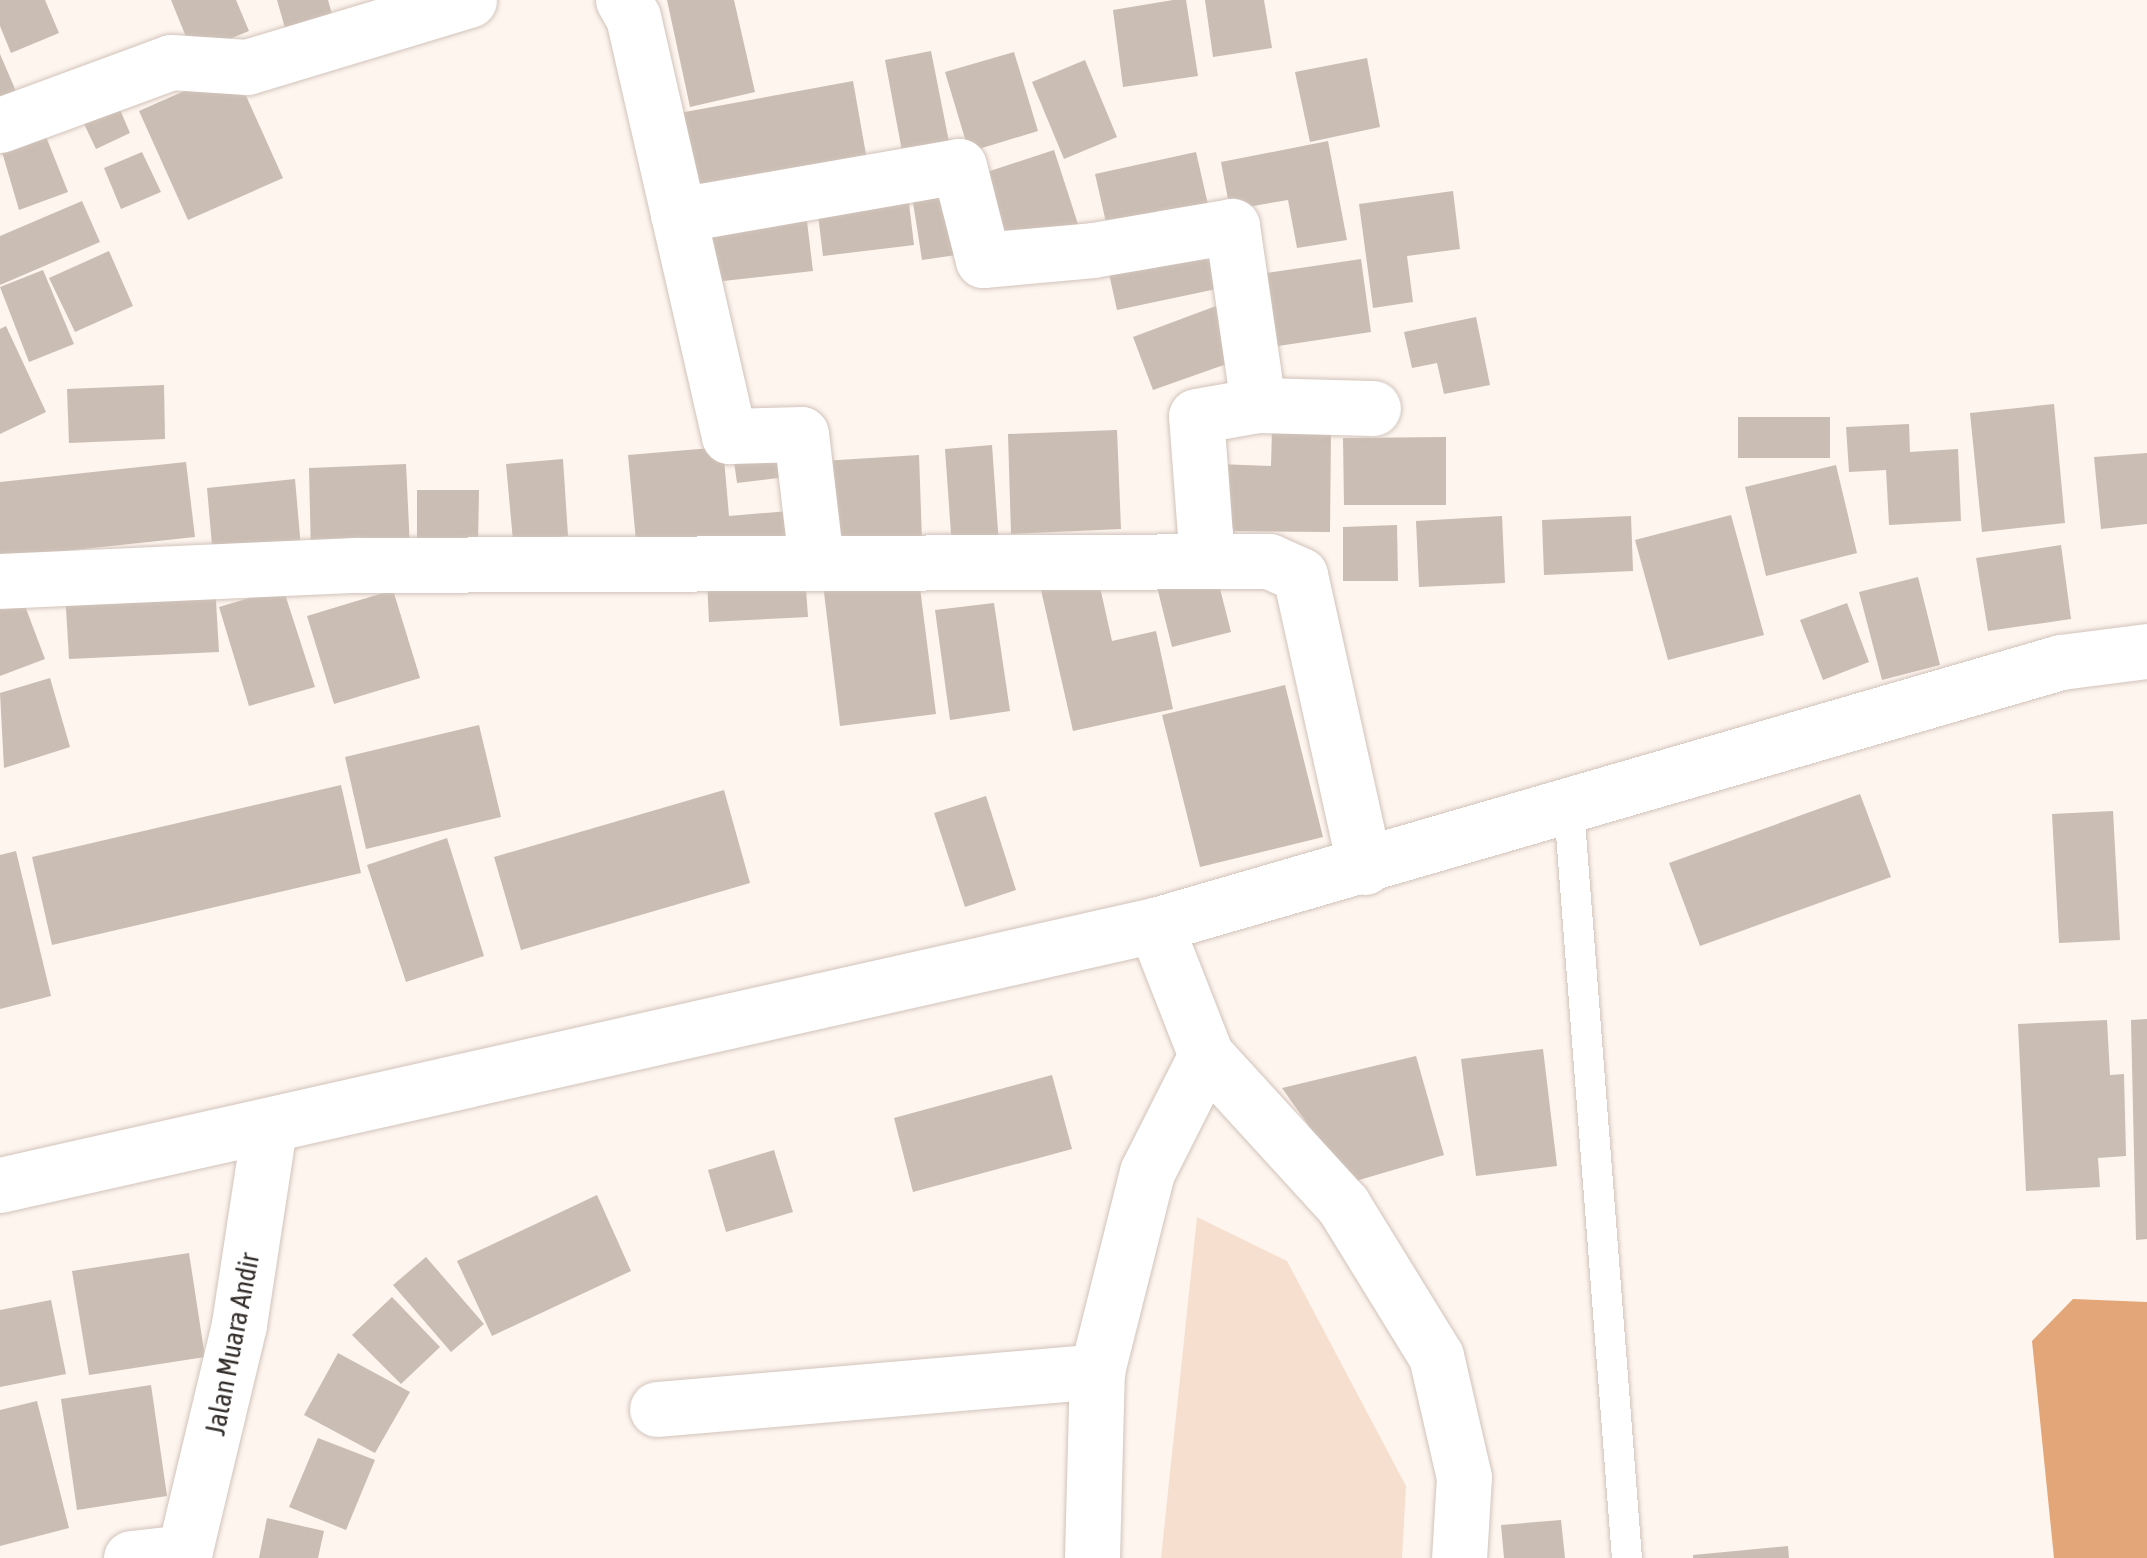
<!DOCTYPE html>
<html>
<head>
<meta charset="utf-8">
<style>
	body { margin:0 }
	#map { position:relative; width:2147px; height:1558px; overflow:hidden; background:#fef5ef; font-family:"Asap Condensed",sans-serif }
	div>[style] { position:absolute }
	.green>* { inset:0; background:#f6dfcf }
	.forest>* { inset:0; background:#e3a678 }
	.building>* { inset:0; background:#cabdb3 }
	.roads { filter:drop-shadow(0 0 2px #d1c3ba) drop-shadow(0 0 2px #d1c3ba) }
	.lane>* { height:30px; margin:-15px; padding:0 15px; transform-origin:15px; border-radius:15px; background:#fff }
	.street>* { height:55px; margin:-27.5px; padding:0 27.5px; transform-origin:27.5px; border-radius:27.5px; background:#fff }
	.secondary>* { height:55px; margin:-27.5px; padding:0 27.5px; transform-origin:27.5px; border-radius:27.5px; background:#fff }
	span { translate:-50% -50%; white-space:nowrap; text-align:center; line-height:1.15; -webkit-text-stroke:8px #fff; paint-order:stroke }
	.street-label { font-size:28px; color:#332e2a }
</style>
</head>
<body>
<div id="map">
	<div class="green">
		<div style="clip-path:polygon(1197px 1217px,1287px 1261px,1406px 1486px,1402px 1558px,1161px 1558px)"></div>
	</div>
	<div class="forest">
		<div style="clip-path:polygon(2073px 1299px,2147px 1302px,2147px 1558px,2054px 1558px,2032px 1341px)"></div>
	</div>
	<div class="building">
		<div style="clip-path:polygon(0 0,45px 0,59px 33px,11px 53px,0 26px)"></div>
		<div style="clip-path:polygon(171px 0,236px 0,249px 31px,193px 54px)"></div>
		<div style="clip-path:polygon(277px 0,328px 0,336px 28px,289px 42px)"></div>
		<div style="clip-path:polygon(667px 0,734px 0,755px 92px,690px 107px)"></div>
		<div style="clip-path:polygon(1173px 0,1186px 0,1198px 76px,1123px 87px,1113px 10px)"></div>
		<div style="clip-path:polygon(1205px 0,1264px 0,1272px 48px,1213px 57px)"></div>
		<div style="clip-path:polygon(931px 51px,949px 142px,902px 151px,885px 60px)"></div>
		<div style="clip-path:polygon(1014px 52px,1038px 131px,969px 152px,945px 72px)"></div>
		<div style="clip-path:polygon(0 54px,21px 103px,0 112px)"></div>
		<div style="clip-path:polygon(1367px 58px,1380px 127px,1310px 142px,1295px 72px)"></div>
		<div style="clip-path:polygon(1085px 60px,1117px 137px,1064px 159px,1032px 82px)"></div>
		<div style="clip-path:polygon(234px 69px,283px 178px,188px 220px,139px 111px)"></div>
		<div style="clip-path:polygon(853px 81px,867px 160px,688px 192px,674px 114px)"></div>
		<div style="clip-path:polygon(112px 91px,130px 133px,96px 149px,76px 107px)"></div>
		<div style="clip-path:polygon(43px 129px,68px 192px,19px 210px,0 145px)"></div>
		<div style="clip-path:polygon(1328px 141px,1347px 240px,1297px 248px,1288px 200px,1230px 210px,1221px 162px)"></div>
		<div style="clip-path:polygon(1054px 150px,1078px 224px,1002px 249px,978px 175px)"></div>
		<div style="clip-path:polygon(142px 152px,161px 192px,121px 209px,104px 168px)"></div>
		<div style="clip-path:polygon(1196px 152px,1211px 218px,1110px 240px,1095px 174px)"></div>
		<div style="clip-path:polygon(907px 187px,914px 245px,823px 256px,816px 198px)"></div>
		<div style="clip-path:polygon(959px 189px,970px 253px,922px 260px,912px 196px)"></div>
		<div style="clip-path:polygon(1453px 191px,1460px 249px,1407px 256px,1413px 302px,1373px 308px,1359px 204px)"></div>
		<div style="clip-path:polygon(82px 201px,100px 242px,0 285px,0 236px)"></div>
		<div style="clip-path:polygon(805px 205px,813px 271px,705px 283px,697px 219px)"></div>
		<div style="clip-path:polygon(1211px 247px,1221px 288px,1117px 310px,1108px 269px)"></div>
		<div style="clip-path:polygon(109px 251px,133px 306px,75px 332px,49px 278px)"></div>
		<div style="clip-path:polygon(1361px 259px,1371px 332px,1258px 349px,1246px 276px)"></div>
		<div style="clip-path:polygon(43px 270px,74px 344px,29px 362px,0 287px)"></div>
		<div style="clip-path:polygon(1216px 306px,1235px 361px,1153px 390px,1133px 337px)"></div>
		<div style="clip-path:polygon(1476px 317px,1490px 385px,1444px 394px,1437px 363px,1412px 368px,1404px 332px)"></div>
		<div style="clip-path:polygon(6px 326px,46px 412px,0 434px,0 329px)"></div>
		<div style="clip-path:polygon(164px 385px,165px 439px,69px 443px,67px 389px)"></div>
		<div style="clip-path:polygon(2054px 404px,2065px 523px,1982px 532px,1970px 413px)"></div>
		<div style="clip-path:polygon(1738px 417px,1830px 417px,1830px 458px,1738px 458px)"></div>
		<div style="clip-path:polygon(1909px 424px,1910px 452px,1958px 449px,1961px 521px,1889px 525px,1886px 470px,1849px 472px,1846px 427px)"></div>
		<div style="clip-path:polygon(1272px 429px,1331px 430px,1330px 532px,1215px 531px,1217px 464px,1271px 466px)"></div>
		<div style="clip-path:polygon(1117px 430px,1121px 529px,1011px 534px,1008px 434px)"></div>
		<div style="clip-path:polygon(1446px 437px,1446px 505px,1344px 505px,1343px 438px)"></div>
		<div style="clip-path:polygon(789px 440px,794px 476px,737px 483px,732px 447px)"></div>
		<div style="clip-path:polygon(992px 445px,999px 545px,952px 548px,945px 449px)"></div>
		<div style="clip-path:polygon(723px 447px,729px 516px,802px 510px,804px 538px,637px 552px,628px 455px)"></div>
		<div style="clip-path:polygon(2147px 453px,2147px 524px,2101px 529px,2094px 457px)"></div>
		<div style="clip-path:polygon(919px 455px,922px 540px,825px 546px,822px 461px)"></div>
		<div style="clip-path:polygon(563px 459px,568px 536px,513px 541px,506px 464px)"></div>
		<div style="clip-path:polygon(186px 462px,195px 537px,0 558px,0 482px)"></div>
		<div style="clip-path:polygon(406px 464px,410px 549px,311px 554px,309px 468px)"></div>
		<div style="clip-path:polygon(1836px 465px,1857px 553px,1766px 576px,1745px 487px)"></div>
		<div style="clip-path:polygon(295px 479px,301px 548px,213px 557px,207px 488px)"></div>
		<div style="clip-path:polygon(417px 490px,479px 490px,478px 546px,417px 547px)"></div>
		<div style="clip-path:polygon(1731px 515px,1764px 635px,1668px 660px,1635px 540px)"></div>
		<div style="clip-path:polygon(1502px 516px,1505px 583px,1419px 587px,1416px 521px)"></div>
		<div style="clip-path:polygon(1631px 516px,1633px 571px,1544px 575px,1542px 520px)"></div>
		<div style="clip-path:polygon(1397px 525px,1398px 581px,1343px 581px,1343px 527px)"></div>
		<div style="clip-path:polygon(2061px 545px,2071px 619px,1988px 631px,1976px 558px)"></div>
		<div style="clip-path:polygon(918px 572px,936px 714px,840px 726px,823px 584px)"></div>
		<div style="clip-path:polygon(1216px 573px,1231px 632px,1172px 647px,1157px 587px)"></div>
		<div style="clip-path:polygon(805px 575px,808px 617px,709px 622px,707px 580px)"></div>
		<div style="clip-path:polygon(1918px 577px,1940px 665px,1882px 680px,1859px 592px)"></div>
		<div style="clip-path:polygon(1098px 578px,1112px 641px,1156px 631px,1173px 709px,1073px 731px,1041px 590px)"></div>
		<div style="clip-path:polygon(215px 584px,219px 652px,69px 659px,65px 591px)"></div>
		<div style="clip-path:polygon(283px 588px,315px 687px,249px 706px,219px 607px)"></div>
		<div style="clip-path:polygon(19px 590px,45px 659px,0 676px,0 597px)"></div>
		<div style="clip-path:polygon(393px 590px,420px 678px,334px 704px,307px 616px)"></div>
		<div style="clip-path:polygon(994px 603px,1010px 711px,950px 720px,935px 610px)"></div>
		<div style="clip-path:polygon(1847px 603px,1869px 662px,1823px 680px,1800px 620px)"></div>
		<div style="clip-path:polygon(50px 678px,70px 747px,4px 768px,0 693px)"></div>
		<div style="clip-path:polygon(1285px 685px,1323px 837px,1200px 867px,1162px 715px)"></div>
		<div style="clip-path:polygon(479px 725px,501px 817px,366px 849px,345px 757px)"></div>
		<div style="clip-path:polygon(341px 785px,361px 873px,52px 945px,32px 857px)"></div>
		<div style="clip-path:polygon(724px 790px,750px 883px,521px 950px,494px 857px)"></div>
		<div style="clip-path:polygon(1860px 794px,1891px 877px,1700px 946px,1669px 863px)"></div>
		<div style="clip-path:polygon(986px 796px,1016px 890px,965px 907px,934px 813px)"></div>
		<div style="clip-path:polygon(2113px 811px,2120px 940px,2059px 943px,2052px 814px)"></div>
		<div style="clip-path:polygon(447px 838px,484px 956px,406px 982px,367px 865px)"></div>
		<div style="clip-path:polygon(16px 851px,51px 996px,0 1009px,0 855px)"></div>
		<div style="clip-path:polygon(2147px 1019px,2147px 1239px,2136px 1240px,2131px 1020px)"></div>
		<div style="clip-path:polygon(2107px 1020px,2110px 1075px,2124px 1074px,2126px 1156px,2098px 1158px,2100px 1187px,2026px 1191px,2018px 1024px)"></div>
		<div style="clip-path:polygon(1543px 1049px,1557px 1166px,1476px 1176px,1461px 1059px)"></div>
		<div style="clip-path:polygon(1416px 1056px,1444px 1155px,1349px 1183px,1282px 1088px)"></div>
		<div style="clip-path:polygon(1052px 1075px,1072px 1149px,913px 1192px,894px 1118px)"></div>
		<div style="clip-path:polygon(774px 1150px,793px 1212px,726px 1232px,708px 1170px)"></div>
		<div style="clip-path:polygon(597px 1195px,631px 1271px,492px 1336px,457px 1261px)"></div>
		<div style="clip-path:polygon(189px 1253px,205px 1357px,89px 1375px,72px 1271px)"></div>
		<div style="clip-path:polygon(426px 1257px,484px 1324px,451px 1352px,393px 1285px)"></div>
		<div style="clip-path:polygon(392px 1297px,440px 1347px,401px 1384px,352px 1335px)"></div>
		<div style="clip-path:polygon(51px 1300px,66px 1374px,0 1387px,0 1310px)"></div>
		<div style="clip-path:polygon(338px 1353px,410px 1392px,375px 1453px,304px 1415px)"></div>
		<div style="clip-path:polygon(151px 1385px,167px 1496px,77px 1510px,61px 1399px)"></div>
		<div style="clip-path:polygon(37px 1401px,69px 1528px,0 1546px,0 1410px)"></div>
		<div style="clip-path:polygon(318px 1438px,375px 1460px,346px 1530px,289px 1507px)"></div>
		<div style="clip-path:polygon(267px 1518px,324px 1531px,318px 1558px,259px 1558px)"></div>
		<div style="clip-path:polygon(1561px 1520px,1565px 1558px,1504px 1558px,1501px 1525px)"></div>
		<div style="clip-path:polygon(1788px 1546px,1789px 1558px,1693px 1558px,1693px 1555px)"></div>
	</div>
	<div class="roads">
		<div class="lane">
			<div style="left:1569px;top:808px;width:752px;rotate:85.58deg"></div>
		</div>
		<div class="street">
			<div style="left:623px;top:0;width:20px;rotate:60deg"></div>
			<div style="left:633px;top:17px;width:430px;rotate:77.1deg"></div>
			<div style="left:729px;top:436px;width:72px;rotate:-1.6deg"></div>
			<div style="left:801px;top:434px;width:129px;rotate:83.3deg"></div>
			<div style="left:0;top:125px;width:182px;rotate:-20.2deg"></div>
			<div style="left:171px;top:62px;width:76px;rotate:3.8deg"></div>
			<div style="left:247px;top:67px;width:232px;rotate:-16.8deg"></div>
			<div style="left:678px;top:215px;width:285px;rotate:-9.9deg"></div>
			<div style="left:959px;top:166px;width:97px;rotate:75.7deg"></div>
			<div style="left:983px;top:260px;width:110px;rotate:-5.2deg"></div>
			<div style="left:1093px;top:250px;width:141px;rotate:-9.8deg"></div>
			<div style="left:1232px;top:226px;width:181px;rotate:81.7deg"></div>
			<div style="left:1200px;top:557px;width:23px;rotate:-77deg"></div>
			<div style="left:1205px;top:535px;width:119px;rotate:-94.3deg"></div>
			<div style="left:1196px;top:416px;width:63px;rotate:-10.1deg"></div>
			<div style="left:1258px;top:405px;width:115px;rotate:1.5deg"></div>
			<div style="left:0;top:581px;width:356px;rotate:-2.6deg"></div>
			<div style="left:356px;top:565px;width:913px;rotate:-0.25deg"></div>
			<div style="left:1269px;top:561px;width:34px;rotate:24deg"></div>
			<div style="left:1300px;top:575px;width:299px;rotate:77.5deg"></div>
			<div style="left:1155px;top:925px;width:140px;rotate:68.6deg"></div>
			<div style="left:1206px;top:1055px;width:203px;rotate:47.6deg"></div>
			<div style="left:1343px;top:1205px;width:177px;rotate:58.4deg"></div>
			<div style="left:1436px;top:1356px;width:124px;rotate:77deg"></div>
			<div style="left:1464px;top:1477px;width:81px;rotate:93.5deg"></div>
			<div style="left:657px;top:1409px;width:442px;rotate:-4.9deg"></div>
			<div style="left:131px;top:1558px;width:54px;rotate:-6.3deg"></div>
			<div style="left:183px;top:1558px;width:241px;rotate:-76.5deg"></div>
			<div style="left:239px;top:1324px;width:197px;rotate:-81.3deg"></div>
			<div style="left:1092px;top:1558px;width:187px;rotate:-88.5deg"></div>
			<div style="left:1097px;top:1371px;width:205px;rotate:-75.9deg"></div>
			<div style="left:1147px;top:1172px;width:131px;rotate:-63.2deg"></div>
		</div>
		<div class="secondary">
			<div style="left:0;top:1185px;width:1184px;rotate:-12.69deg"></div>
			<div style="left:1155px;top:925px;width:943px;rotate:-16.19deg"></div>
			<div style="left:2061px;top:662px;width:87px;rotate:-7.3deg"></div>
		</div>
	</div>
	<div class="street-label">
		<span style="left:232px;top:1344px;rotate:-79deg">Jalan Muara Andir</span>
	</div>
</div>
</body>
</html>
